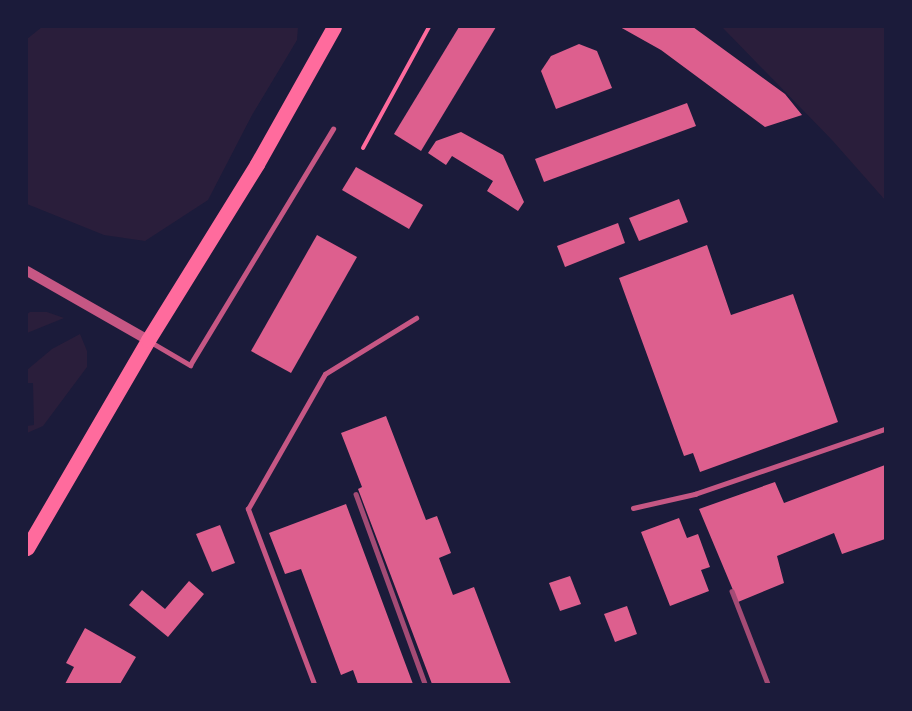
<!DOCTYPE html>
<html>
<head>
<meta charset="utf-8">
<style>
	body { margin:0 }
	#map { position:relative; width:912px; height:711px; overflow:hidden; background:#1b1b3a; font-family:"PT Sans",sans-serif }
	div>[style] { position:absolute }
	.green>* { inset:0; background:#2a1e3b }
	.building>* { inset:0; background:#dd5f8e }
	.path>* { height:4px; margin:-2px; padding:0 2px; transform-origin:2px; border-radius:2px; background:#ff6b9d }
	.service>* { height:4.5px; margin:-2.25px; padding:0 2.25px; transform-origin:2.25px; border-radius:2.25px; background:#c65784 }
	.tertiary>* { height:10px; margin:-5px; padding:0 5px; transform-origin:5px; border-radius:5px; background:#c65784 }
	.primary>* { height:15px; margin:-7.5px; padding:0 7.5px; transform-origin:7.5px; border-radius:7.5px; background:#ff6b9d }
	.rail>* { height:4.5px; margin:-2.25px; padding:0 2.25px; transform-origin:2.25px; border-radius:2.25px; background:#a44b75 }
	span { translate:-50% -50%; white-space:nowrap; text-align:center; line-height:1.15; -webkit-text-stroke:5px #1b1b3a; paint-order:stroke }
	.frame { position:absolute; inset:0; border:28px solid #1b1b3a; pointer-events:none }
</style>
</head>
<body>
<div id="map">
	<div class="green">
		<div style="clip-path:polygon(42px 27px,298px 27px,297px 40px,252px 115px,208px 200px,145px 241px,104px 235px,27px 204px,27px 39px)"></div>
		<div style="clip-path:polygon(722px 27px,885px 27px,885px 200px,832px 140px)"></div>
		<div style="clip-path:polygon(30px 312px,47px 312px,64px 318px,27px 333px,27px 314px)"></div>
		<div style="clip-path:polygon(80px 334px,87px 351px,87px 367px,43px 426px,27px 433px,27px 426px,34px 425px,33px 383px,27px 383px,27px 370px,52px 349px)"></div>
	</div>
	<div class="building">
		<div style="clip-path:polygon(459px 27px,496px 27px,421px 151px,394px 134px)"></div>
		<div style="clip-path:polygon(620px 27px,693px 27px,785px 94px,802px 115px,765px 127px,661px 50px)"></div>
		<div style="clip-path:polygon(579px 44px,597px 51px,612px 88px,556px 109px,541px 71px,551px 56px)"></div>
		<div style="clip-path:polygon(687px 103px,696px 126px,544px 182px,535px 159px)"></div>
		<div style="clip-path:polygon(461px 132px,503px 155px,524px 202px,518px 211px,487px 191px,493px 181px,452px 156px,446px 165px,428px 153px,436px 141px)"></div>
		<div style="clip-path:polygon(356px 167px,423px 205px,409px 229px,342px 190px)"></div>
		<div style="clip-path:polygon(679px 199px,688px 222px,639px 241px,629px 218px)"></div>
		<div style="clip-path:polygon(618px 223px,625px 243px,565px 267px,557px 246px)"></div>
		<div style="clip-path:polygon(317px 235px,357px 257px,291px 373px,251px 351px)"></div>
		<div style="clip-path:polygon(707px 245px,731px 315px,793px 294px,838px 422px,700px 472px,693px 453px,684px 456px,619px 278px)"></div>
		<div style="clip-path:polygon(386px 416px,426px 520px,437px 516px,451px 553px,439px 558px,453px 595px,474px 587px,511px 684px,432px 684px,358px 489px,362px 487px,341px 433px)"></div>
		<div style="clip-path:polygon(885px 465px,885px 539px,842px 554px,834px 533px,777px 556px,784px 583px,738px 602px,699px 509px,775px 482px,784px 503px)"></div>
		<div style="clip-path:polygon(346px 504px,401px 652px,413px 684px,358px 684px,353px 670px,341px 675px,301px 569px,285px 574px,269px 533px)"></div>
		<div style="clip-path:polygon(679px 518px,687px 538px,698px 534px,710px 567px,701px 570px,709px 591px,670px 606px,641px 532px)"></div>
		<div style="clip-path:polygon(220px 525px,235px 563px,212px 572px,196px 534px)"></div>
		<div style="clip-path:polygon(570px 576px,581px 604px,560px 611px,549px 583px)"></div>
		<div style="clip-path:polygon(189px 581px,204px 594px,168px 637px,129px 605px,142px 590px,165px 609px)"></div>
		<div style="clip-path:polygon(627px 606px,637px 634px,615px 642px,604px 614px)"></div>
		<div style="clip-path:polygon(85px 628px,136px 657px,120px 684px,65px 684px,74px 667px,66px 663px)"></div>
	</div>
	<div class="path">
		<div style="left:363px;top:148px;width:138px;rotate:-61.4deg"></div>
	</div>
	<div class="service">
		<div style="left:149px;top:341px;width:48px;rotate:30.3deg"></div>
		<div style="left:190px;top:365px;width:276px;rotate:-58.8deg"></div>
		<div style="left:633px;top:508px;width:64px;rotate:-12.7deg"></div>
		<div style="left:695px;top:494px;width:201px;rotate:-18.9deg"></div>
		<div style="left:314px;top:684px;width:187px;rotate:-110.7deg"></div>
		<div style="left:248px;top:509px;width:155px;rotate:-60.3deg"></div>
		<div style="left:325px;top:374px;width:107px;rotate:-31.6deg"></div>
	</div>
	<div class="tertiary">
		<div style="left:27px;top:271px;width:139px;rotate:29.7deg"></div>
	</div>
	<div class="primary">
		<div style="left:27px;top:548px;width:241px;rotate:-59.8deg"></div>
		<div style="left:148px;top:340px;width:207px;rotate:-58.2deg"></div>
		<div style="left:257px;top:164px;width:157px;rotate:-60.7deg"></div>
	</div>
	<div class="rail">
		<div style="left:356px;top:494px;width:202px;rotate:70deg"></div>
		<div style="left:732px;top:591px;width:100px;rotate:68.8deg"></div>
	</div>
	<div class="frame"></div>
</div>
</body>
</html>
